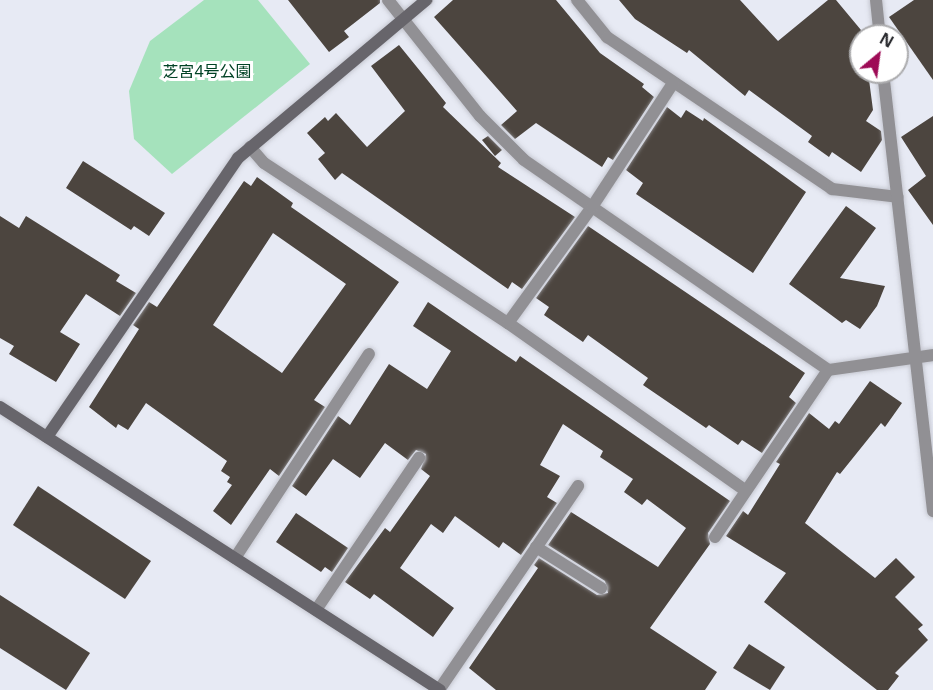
<!DOCTYPE html>
<html>
<head>
<meta charset="utf-8">
<style>
	body { margin:0 }
	#map { position:relative; width:933px; height:690px; overflow:hidden; background:#e7eaf4; font-family:"Noto Sans","Noto Sans JP",sans-serif }
	div>[style] { position:absolute }
	.green>* { inset:0; background:#a5e2bc }
	.building>* { inset:0; background:#4c453f }
	.roads { filter:drop-shadow(0 0 2px #c6c8d1) drop-shadow(0 0 2px #c6c8d1) }
	.street>* { height:12px; margin:-6px; padding:0 6px; transform-origin:6px; border-radius:6px; background:#919094 }
	.secondary>* { height:12px; margin:-6px; padding:0 6px; transform-origin:6px; border-radius:6px; background:#67656b }
	span { translate:-50% -50%; white-space:nowrap; text-align:center; line-height:1.15; -webkit-text-stroke:6px #fff; paint-order:stroke }
	.park-label { font-size:16px; color:#004225 }
	.north { position:absolute; left:849px; top:24px; width:60px; height:60px; box-sizing:border-box; background:#fff; border:2px solid #ababad; border-radius:50%; rotate:29deg; font-size:16px; font-weight:700; line-height:24px; text-align:center; color:#2d2e32 }
	.north::after { content:''; display:block; margin:auto; width:21px; height:27px; background:#9e0b56; clip-path:polygon(50% 0,100% 100%,50% 72%,0 100%) }
</style>
</head>
<body>
<div id="map">
	<div class="green">
		<div style="clip-path:polygon(204px 0,258px 0,310px 64px,172px 174px,134px 139px,129px 91px,150px 41px)"></div>
	</div>
	<div class="building">
		<div style="clip-path:polygon(288px 0,380px 0,380px 3px,344px 31px,349px 37px,329px 52px)"></div>
		<div style="clip-path:polygon(453px 0,556px 0,600px 53px,644px 84px,642px 87px,654px 97px,613px 160px,608px 157px,602px 167px,536px 123px,515px 139px,501px 125px,517px 111px,434px 17px)"></div>
		<div style="clip-path:polygon(619px 0,740px 0,778px 41px,828px 0,836px 0,861px 30px,861px 72px,868px 72px,873px 110px,866px 121px,881px 131px,882px 140px,861px 172px,832px 152px,829px 157px,808px 142px,812px 136px,749px 90px,745px 96px,689px 50px,687px 53px,635px 19px)"></div>
		<div style="clip-path:polygon(914px 0,933px 0,933px 80px,889px 17px)"></div>
		<div style="clip-path:polygon(399px 45px,446px 103px,443px 107px,501px 163px,498px 167px,575px 217px,522px 289px,512px 282px,508px 289px,342px 173px,335px 180px,318px 159px,325px 153px,307px 133px,325px 117px,328px 121px,336px 113px,367px 147px,405px 111px,371px 66px)"></div>
		<div style="clip-path:polygon(667px 107px,681px 118px,686px 110px,703px 121px,704px 118px,806px 192px,753px 273px,636px 194px,643px 183px,626px 170px)"></div>
		<div style="clip-path:polygon(933px 116px,933px 225px,908px 190px,926px 176px,901px 137px)"></div>
		<div style="clip-path:polygon(488px 136px,502px 150px,495px 156px,482px 140px)"></div>
		<div style="clip-path:polygon(83px 161px,165px 213px,149px 236px,134px 226px,131px 230px,66px 188px)"></div>
		<div style="clip-path:polygon(evenodd,257px 177px,293px 203px,291px 207px,399px 282px,314px 400px,325px 407px,279px 476px,270px 469px,231px 525px,213px 511px,232px 485px,227px 482px,230px 477px,221px 471px,227px 461px,146px 403px,128px 430px,118px 424px,116px 428px,89px 407px,139px 329px,133px 325px,149px 302px,157px 307px,244px 181px,251px 186px,257px 177px,273px 233px,346px 284px,282px 373px,213px 325px,273px 233px)"></div>
		<div style="clip-path:polygon(846px 206px,876px 228px,840px 278px,885px 286px,877px 306px,860px 329px,846px 320px,842px 323px,789px 284px)"></div>
		<div style="clip-path:polygon(0 216px,19px 228px,26px 216px,120px 275px,116px 281px,136px 293px,120px 316px,86px 294px,60px 332px,80px 344px,56px 382px,9px 354px,14px 346px,0 338px)"></div>
		<div style="clip-path:polygon(588px 226px,805px 373px,789px 397px,796px 403px,762px 453px,742px 440px,738px 445px,709px 425px,706px 428px,643px 385px,648px 378px,588px 335px,583px 342px,544px 315px,549px 307px,536px 298px)"></div>
		<div style="clip-path:polygon(428px 302px,516px 362px,520px 356px,730px 501px,708px 533px,710px 544px,650px 628px,717px 672px,705px 690px,496px 690px,469px 668px,538px 568px,534px 565px,539px 558px,597px 595px,608px 593px,605px 581px,548px 545px,571px 512px,658px 567px,686px 528px,647px 499px,642px 505px,624px 492px,633px 479px,600px 457px,603px 451px,563px 424px,540px 465px,560px 476px,547px 497px,557px 503px,521px 555px,503px 542px,499px 548px,455px 516px,443px 533px,431px 524px,400px 568px,454px 608px,433px 637px,374px 594px,370px 599px,345px 582px,385px 528px,390px 532px,430px 476px,421px 469px,426px 454px,416px 450px,408px 460px,385px 443px,360px 478px,333px 459px,306px 496px,292px 486px,338px 416px,350px 425px,389px 364px,427px 389px,451px 351px,413px 326px)"></div>
		<div style="clip-path:polygon(870px 381px,902px 403px,885px 427px,881px 423px,840px 474px,837px 472px,805px 523px,875px 578px,896px 558px,915px 577px,895px 597px,923px 625px,918px 629px,928px 640px,895px 673px,899px 676px,888px 690px,877px 690px,764px 602px,786px 573px,726px 536px,743px 511px,748px 515px,780px 464px,776px 462px,809px 413px,829px 429px,835px 421px,839px 424px)"></div>
		<div style="clip-path:polygon(38px 486px,151px 561px,125px 599px,13px 525px)"></div>
		<div style="clip-path:polygon(296px 513px,348px 548px,332px 572px,325px 567px,321px 572px,276px 542px)"></div>
		<div style="clip-path:polygon(0 595px,90px 653px,66px 690px,0 648px)"></div>
		<div style="clip-path:polygon(749px 644px,785px 667px,770px 690px,733px 668px)"></div>
	</div>
	<div class="roads">
		<div class="street">
			<div style="left:388px;top:0;width:148px;rotate:51.6deg"></div>
			<div style="left:480px;top:116px;width:62px;rotate:45deg"></div>
			<div style="left:524px;top:160px;width:369px;rotate:34.6deg"></div>
			<div style="left:828px;top:370px;width:106px;rotate:-8.1deg"></div>
			<div style="left:577px;top:0;width:48px;rotate:51deg"></div>
			<div style="left:607px;top:37px;width:272px;rotate:34deg"></div>
			<div style="left:832px;top:189px;width:66px;rotate:6.9deg"></div>
			<div style="left:876px;top:0;width:36px;rotate:84deg"></div>
			<div style="left:883px;top:72px;width:442px;rotate:83.5deg"></div>
			<div style="left:250px;top:147px;width:21px;rotate:49deg"></div>
			<div style="left:264px;top:163px;width:292px;rotate:33.3deg"></div>
			<div style="left:508px;top:323px;width:291px;rotate:35.2deg"></div>
			<div style="left:508px;top:323px;width:143px;rotate:-54.1deg"></div>
			<div style="left:592px;top:207px;width:148px;rotate:-56.8deg"></div>
			<div style="left:715px;top:537px;width:202px;rotate:-55.9deg"></div>
			<div style="left:536px;top:547px;width:77px;rotate:32.2deg"></div>
			<div style="left:235px;top:558px;width:244px;rotate:-56.7deg"></div>
			<div style="left:316px;top:610px;width:184px;rotate:-55.9deg"></div>
			<div style="left:439px;top:690px;width:247px;rotate:-55.7deg"></div>
		</div>
		<div class="secondary">
			<div style="left:0;top:407px;width:523px;rotate:32.75deg"></div>
			<div style="left:47px;top:437px;width:338px;rotate:-55.6deg"></div>
			<div style="left:238px;top:158px;width:246px;rotate:-40deg"></div>
		</div>
	</div>
	<div class="park-label">
		<span style="left:207px;top:71px">芝宮4号公園</span>
	</div>
	<div class="north">N</div>
</div>
</body>
</html>
